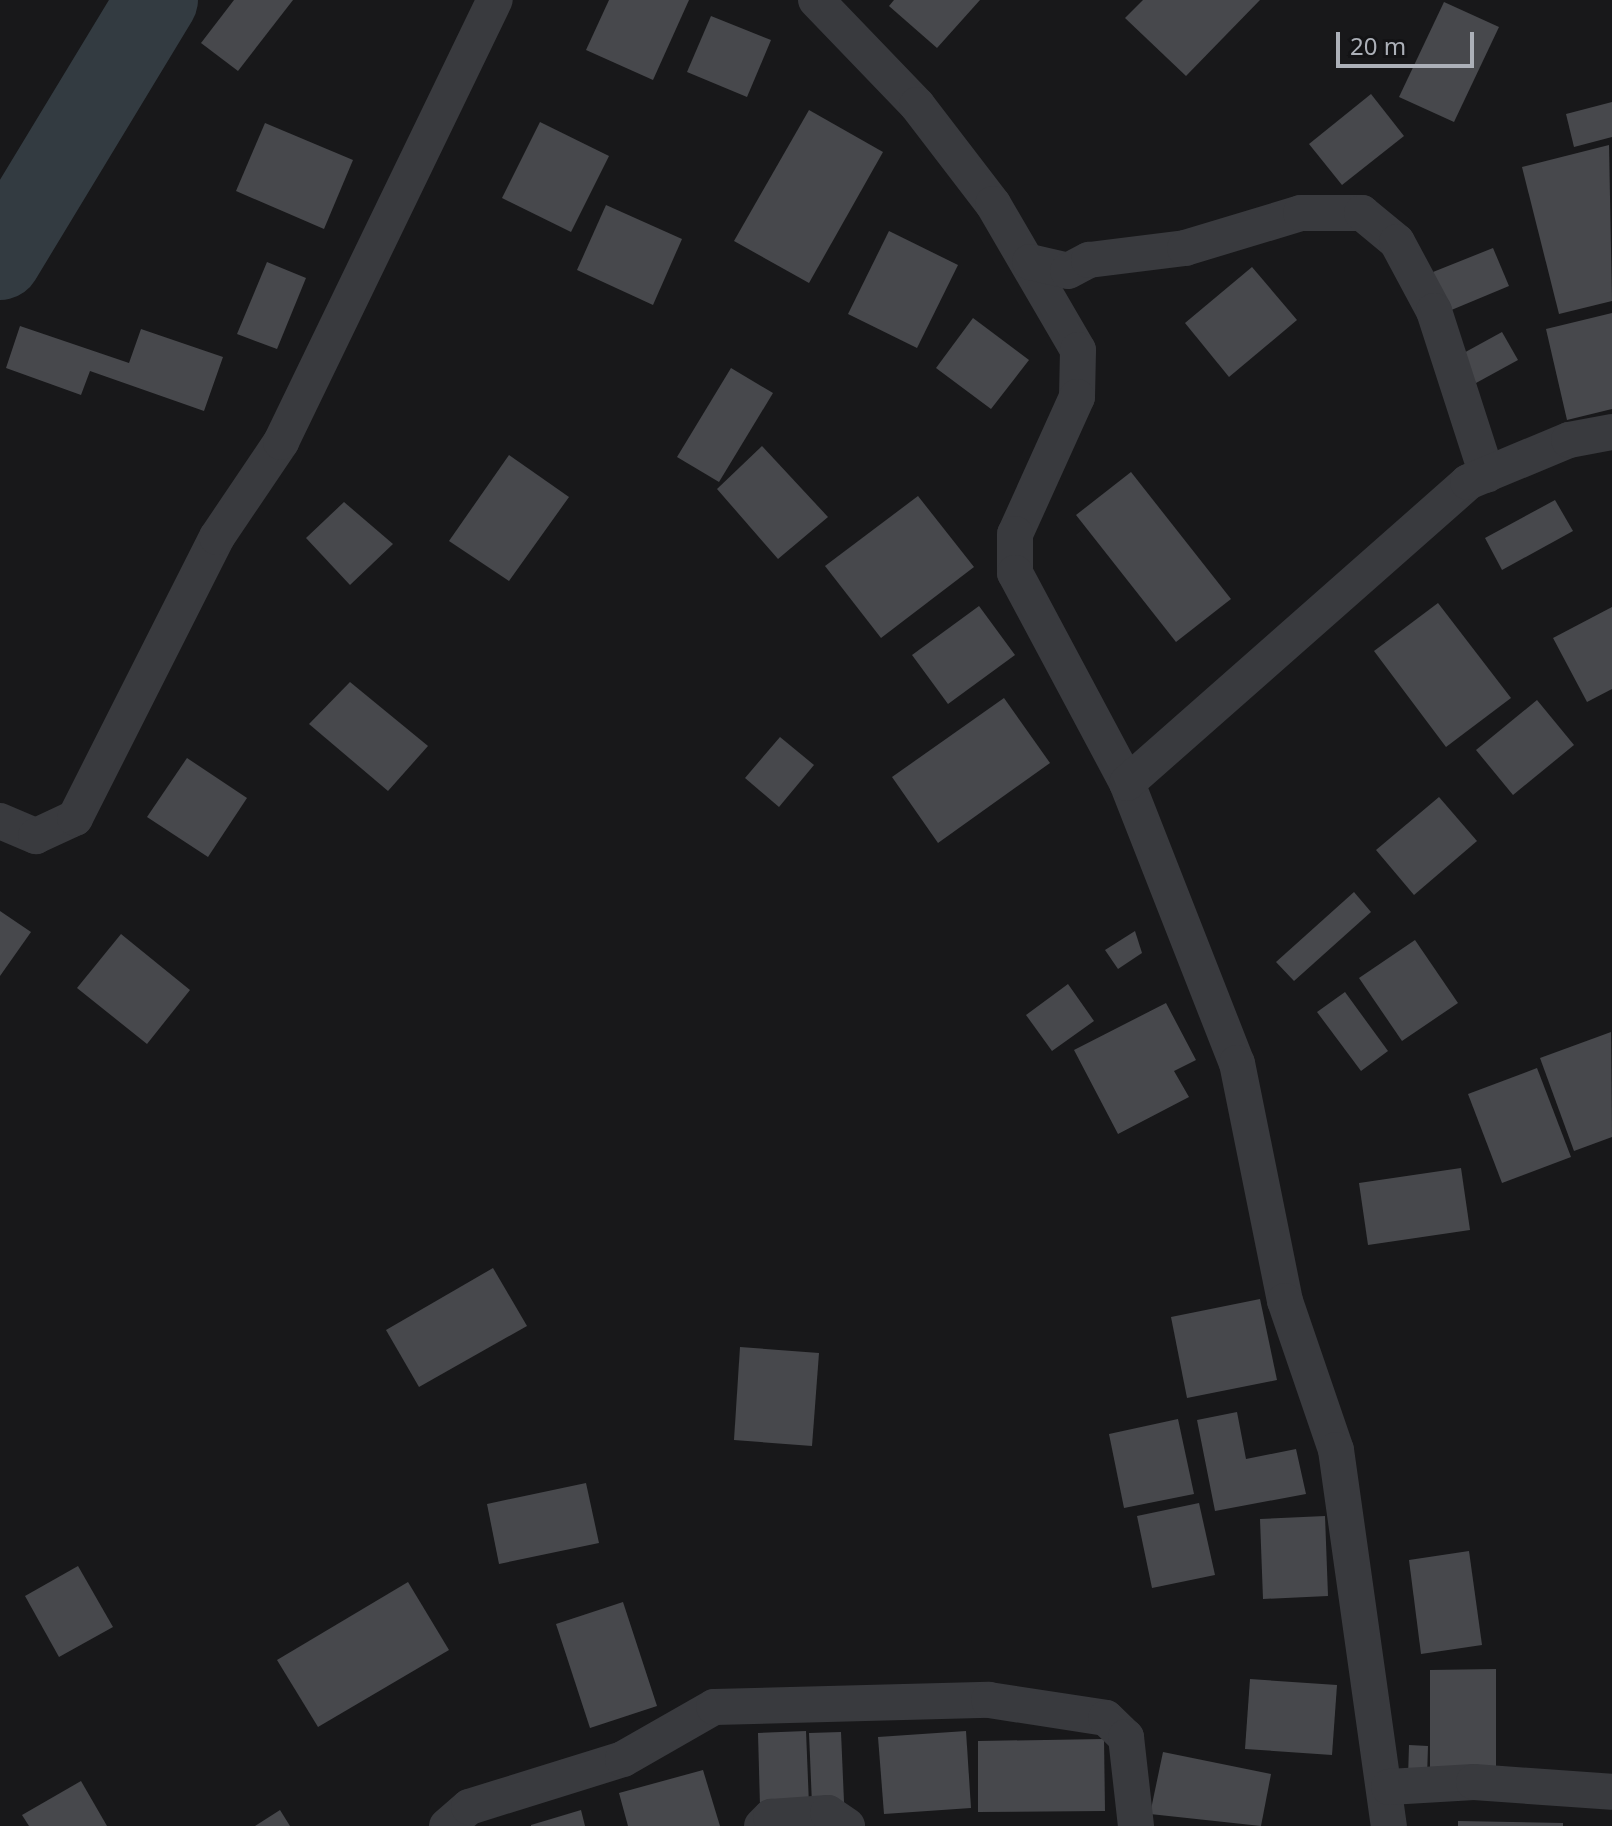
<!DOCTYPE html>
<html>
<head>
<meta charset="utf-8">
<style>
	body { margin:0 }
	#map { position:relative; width:1612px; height:1826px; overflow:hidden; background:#18181a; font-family:"Noto Sans",sans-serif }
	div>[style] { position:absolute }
	.river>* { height:82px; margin:-41px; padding:0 41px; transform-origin:41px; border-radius:41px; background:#333b41 }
	.building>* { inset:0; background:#47484c }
	.street>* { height:36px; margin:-18px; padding:0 18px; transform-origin:18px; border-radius:18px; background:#393a3e }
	span { translate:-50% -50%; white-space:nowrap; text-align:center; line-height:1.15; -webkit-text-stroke:6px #131315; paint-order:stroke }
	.scale { position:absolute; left:1336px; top:32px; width:138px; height:36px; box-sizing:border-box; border:4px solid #acb0b8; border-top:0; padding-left:10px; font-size:24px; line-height:28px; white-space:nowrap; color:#acb0b8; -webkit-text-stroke:6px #131315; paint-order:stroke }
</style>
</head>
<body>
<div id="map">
	<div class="river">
		<div style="left:0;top:259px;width:303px;rotate:-58.8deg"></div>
	</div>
	<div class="building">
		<div style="clip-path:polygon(234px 0,293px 0,238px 71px,201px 43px)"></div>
		<div style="clip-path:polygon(609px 0,689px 0,653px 80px,586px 50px)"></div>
		<div style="clip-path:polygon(894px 0,980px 0,937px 48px,889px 6px)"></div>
		<div style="clip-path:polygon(1143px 0,1260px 0,1186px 76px,1125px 18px)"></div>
		<div style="clip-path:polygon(1444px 2px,1499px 27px,1454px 122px,1399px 97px)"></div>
		<div style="clip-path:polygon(711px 16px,771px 40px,747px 97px,687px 72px)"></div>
		<div style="clip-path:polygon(1371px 94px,1404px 136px,1342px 185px,1309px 144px)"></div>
		<div style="clip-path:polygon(1612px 102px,1612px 137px,1574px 147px,1566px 114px)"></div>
		<div style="clip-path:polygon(809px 110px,883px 152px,809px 283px,734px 241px)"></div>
		<div style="clip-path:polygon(540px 122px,609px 156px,571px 232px,502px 198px)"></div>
		<div style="clip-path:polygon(265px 123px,353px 160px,324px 229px,236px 191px)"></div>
		<div style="clip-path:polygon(1609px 145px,1612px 301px,1559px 314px,1522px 167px)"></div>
		<div style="clip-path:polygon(606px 205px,682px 239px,653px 305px,577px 270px)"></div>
		<div style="clip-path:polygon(889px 231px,958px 265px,917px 348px,848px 314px)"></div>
		<div style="clip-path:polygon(1493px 248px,1509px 286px,1449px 311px,1433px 272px)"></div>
		<div style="clip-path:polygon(267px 262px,306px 278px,277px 349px,237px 334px)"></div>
		<div style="clip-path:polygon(1252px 267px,1297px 320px,1229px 377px,1185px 323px)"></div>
		<div style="clip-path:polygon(1612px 313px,1612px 409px,1567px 420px,1546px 329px)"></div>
		<div style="clip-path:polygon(973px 318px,1029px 360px,991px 409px,936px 368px)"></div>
		<div style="clip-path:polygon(20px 326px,129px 363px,141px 329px,223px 357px,204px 411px,90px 371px,81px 395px,6px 368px)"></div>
		<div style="clip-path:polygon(1502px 332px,1518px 360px,1476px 383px,1460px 355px)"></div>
		<div style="clip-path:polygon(731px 368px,773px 393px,719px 482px,677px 457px)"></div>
		<div style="clip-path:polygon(762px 446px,828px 517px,778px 559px,717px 489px)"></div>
		<div style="clip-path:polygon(509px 455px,569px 497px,509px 581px,449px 541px)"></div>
		<div style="clip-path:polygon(1131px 472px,1231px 599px,1176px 642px,1076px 515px)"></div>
		<div style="clip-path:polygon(918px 496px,974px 567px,881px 638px,825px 566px)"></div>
		<div style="clip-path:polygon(1555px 500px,1573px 531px,1502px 570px,1485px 538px)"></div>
		<div style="clip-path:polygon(344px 502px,393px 544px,350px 585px,306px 538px)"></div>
		<div style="clip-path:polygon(1438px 603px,1511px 698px,1446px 747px,1374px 651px)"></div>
		<div style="clip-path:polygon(979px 606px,1015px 655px,948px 704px,912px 655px)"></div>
		<div style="clip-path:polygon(1612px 607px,1612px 689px,1587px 702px,1553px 638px)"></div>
		<div style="clip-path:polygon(350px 682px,428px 746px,388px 791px,309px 724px)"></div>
		<div style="clip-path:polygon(1004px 698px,1050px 763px,938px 843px,892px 777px)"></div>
		<div style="clip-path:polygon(1537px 700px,1574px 745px,1513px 795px,1476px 750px)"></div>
		<div style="clip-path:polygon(780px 737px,814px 765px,779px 807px,745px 778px)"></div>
		<div style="clip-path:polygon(187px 758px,247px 798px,208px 857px,147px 817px)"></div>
		<div style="clip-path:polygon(1439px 797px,1477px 841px,1414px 895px,1376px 850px)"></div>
		<div style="clip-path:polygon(1354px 892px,1371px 912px,1294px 981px,1276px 962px)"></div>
		<div style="clip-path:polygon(0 911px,31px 932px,0 976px)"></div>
		<div style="clip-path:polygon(1135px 931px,1142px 953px,1118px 969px,1105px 950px)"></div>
		<div style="clip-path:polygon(121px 934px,190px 990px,147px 1044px,77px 988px)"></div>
		<div style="clip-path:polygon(1415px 940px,1458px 1003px,1402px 1041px,1359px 978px)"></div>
		<div style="clip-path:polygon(1068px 984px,1094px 1021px,1052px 1051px,1026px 1015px)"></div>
		<div style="clip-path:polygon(1345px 992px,1388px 1051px,1361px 1071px,1317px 1012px)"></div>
		<div style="clip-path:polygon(1166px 1003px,1196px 1060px,1174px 1071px,1189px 1097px,1118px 1134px,1074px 1050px)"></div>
		<div style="clip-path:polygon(1611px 1032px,1612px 1137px,1574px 1151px,1540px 1058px)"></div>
		<div style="clip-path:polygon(1537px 1068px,1571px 1157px,1502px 1183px,1468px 1094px)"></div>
		<div style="clip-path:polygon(1461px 1168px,1470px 1230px,1368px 1245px,1359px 1183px)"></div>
		<div style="clip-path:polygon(493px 1268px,527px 1326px,419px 1387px,386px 1330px)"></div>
		<div style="clip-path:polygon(1260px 1299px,1277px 1380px,1187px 1398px,1171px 1317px)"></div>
		<div style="clip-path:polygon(740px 1347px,819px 1353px,812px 1446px,734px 1440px)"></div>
		<div style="clip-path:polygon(1237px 1412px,1246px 1459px,1296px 1449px,1306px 1494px,1215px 1511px,1197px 1420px)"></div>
		<div style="clip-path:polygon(1178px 1419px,1194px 1494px,1124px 1508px,1109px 1434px)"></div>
		<div style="clip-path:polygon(586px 1483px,599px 1543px,499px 1564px,487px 1504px)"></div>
		<div style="clip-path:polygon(1199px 1503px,1215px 1575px,1152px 1588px,1137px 1516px)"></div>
		<div style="clip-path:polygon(1325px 1516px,1328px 1596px,1263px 1599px,1260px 1519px)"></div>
		<div style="clip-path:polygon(1469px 1551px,1482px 1645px,1421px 1654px,1409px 1560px)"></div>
		<div style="clip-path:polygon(78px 1566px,113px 1627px,59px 1657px,25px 1596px)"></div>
		<div style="clip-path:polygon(408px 1582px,449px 1650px,318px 1727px,277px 1660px)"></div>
		<div style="clip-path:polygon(623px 1602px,657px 1706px,590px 1728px,556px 1624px)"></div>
		<div style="clip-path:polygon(1496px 1669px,1496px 1777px,1430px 1777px,1430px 1670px)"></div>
		<div style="clip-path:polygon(1250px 1679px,1337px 1685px,1332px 1755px,1245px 1749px)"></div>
		<div style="clip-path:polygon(806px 1731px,809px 1805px,760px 1806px,758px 1733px)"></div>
		<div style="clip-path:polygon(966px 1731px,971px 1808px,884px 1814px,878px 1737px)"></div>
		<div style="clip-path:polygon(841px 1732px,844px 1802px,812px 1804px,809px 1733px)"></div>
		<div style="clip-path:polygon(1104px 1739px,1105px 1811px,978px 1812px,978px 1741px)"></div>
		<div style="clip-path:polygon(1409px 1745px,1428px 1746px,1427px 1777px,1408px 1777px)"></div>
		<div style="clip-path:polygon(1163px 1752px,1271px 1774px,1261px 1826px,1150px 1814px)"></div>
		<div style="clip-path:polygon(703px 1770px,720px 1826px,628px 1826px,619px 1793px)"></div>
		<div style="clip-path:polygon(81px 1781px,107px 1826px,29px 1826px,22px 1815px)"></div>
		<div style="clip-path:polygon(280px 1810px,290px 1826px,255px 1826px)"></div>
		<div style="clip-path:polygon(581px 1810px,585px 1826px,531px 1826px,531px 1825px)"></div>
		<div style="clip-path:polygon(1458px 1821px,1563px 1823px,1563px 1826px,1458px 1826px)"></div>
	</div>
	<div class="street">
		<div style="left:816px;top:0;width:146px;rotate:46.1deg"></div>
		<div style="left:917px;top:105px;width:125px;rotate:52.5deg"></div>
		<div style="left:993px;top:204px;width:169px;rotate:59.8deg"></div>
		<div style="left:1078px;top:350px;width:47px;rotate:91.2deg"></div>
		<div style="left:1077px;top:397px;width:150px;rotate:114.3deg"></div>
		<div style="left:1015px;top:534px;width:39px;rotate:90deg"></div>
		<div style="left:1015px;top:573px;width:238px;rotate:61.9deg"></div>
		<div style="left:1127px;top:783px;width:301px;rotate:68.6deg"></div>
		<div style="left:1237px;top:1063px;width:243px;rotate:78.6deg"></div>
		<div style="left:1285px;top:1301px;width:157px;rotate:71.1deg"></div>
		<div style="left:1336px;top:1450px;width:380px;rotate:82deg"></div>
		<div style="left:1030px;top:262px;width:39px;rotate:13deg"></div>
		<div style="left:1068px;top:271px;width:24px;rotate:-28deg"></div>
		<div style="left:1089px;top:260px;width:97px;rotate:-7.1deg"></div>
		<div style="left:1185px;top:248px;width:121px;rotate:-16.8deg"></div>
		<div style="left:1301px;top:213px;width:61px"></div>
		<div style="left:1362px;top:213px;width:45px;rotate:39.6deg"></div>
		<div style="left:1397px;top:242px;width:78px;rotate:61.8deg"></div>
		<div style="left:1434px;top:311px;width:172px;rotate:72.1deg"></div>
		<div style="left:1127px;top:783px;width:455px;rotate:-41.4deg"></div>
		<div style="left:1468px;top:482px;width:109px;rotate:-22.6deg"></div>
		<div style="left:1569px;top:440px;width:44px;rotate:-10.5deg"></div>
		<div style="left:0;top:821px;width:39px;rotate:23deg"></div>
		<div style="left:36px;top:836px;width:43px;rotate:-24.8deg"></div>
		<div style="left:75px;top:818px;width:315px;rotate:-63.2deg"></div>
		<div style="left:217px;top:537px;width:115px;rotate:-56deg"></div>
		<div style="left:281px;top:442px;width:491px;rotate:-64.2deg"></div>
		<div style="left:1389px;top:1787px;width:85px;rotate:-3.4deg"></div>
		<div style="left:1474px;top:1782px;width:138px;rotate:4.1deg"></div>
		<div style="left:447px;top:1826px;width:29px;rotate:-41deg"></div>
		<div style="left:469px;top:1807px;width:161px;rotate:-17.3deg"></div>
		<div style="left:623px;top:1759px;width:105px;rotate:-29.7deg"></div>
		<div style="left:714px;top:1707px;width:275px;rotate:-1.5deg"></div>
		<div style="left:989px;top:1700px;width:118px;rotate:8.7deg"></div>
		<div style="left:1106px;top:1718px;width:28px;rotate:44deg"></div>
		<div style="left:1126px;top:1737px;width:90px;rotate:83.6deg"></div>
		<div style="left:762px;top:1826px;width:13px;rotate:-45deg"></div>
		<div style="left:771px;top:1817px;width:57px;rotate:-4deg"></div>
		<div style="left:828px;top:1813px;width:23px;rotate:34deg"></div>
	</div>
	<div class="scale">20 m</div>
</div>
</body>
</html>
